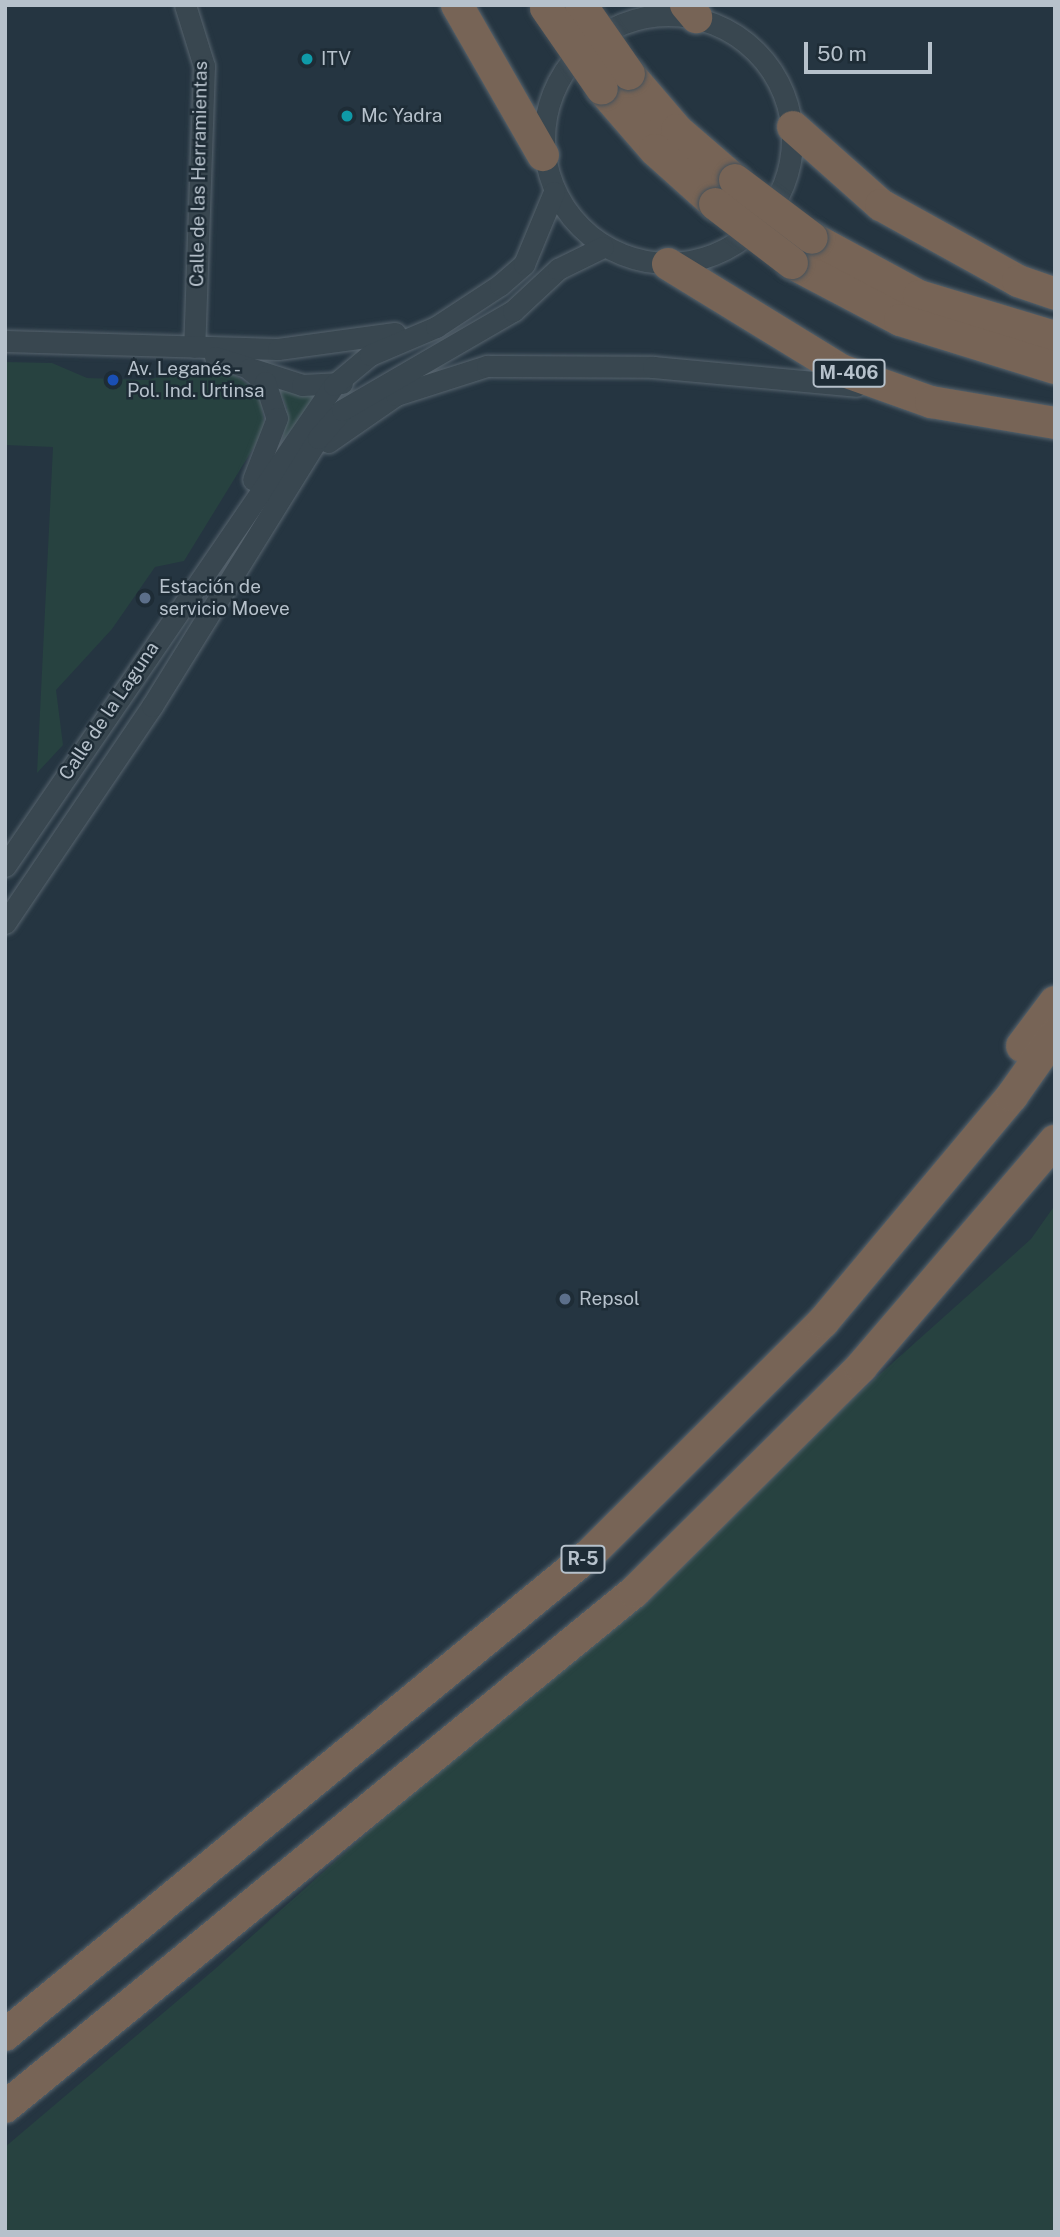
<!DOCTYPE html>
<html>
<head>
<meta charset="utf-8">
<style>
	body { margin:0 }
	#map { position:relative; width:1060px; height:2237px; overflow:hidden; background:#253541; font-family:"Public Sans",sans-serif }
	div>[style] { position:absolute }
	.green>* { inset:0; background:#274240 }
	.roads { filter:drop-shadow(0 0 2px #57646e) drop-shadow(0 0 2px #57646e) }
	.minor>* { height:21px; margin:-10.5px; padding:0 10.5px; transform-origin:10.5px; border-radius:10.5px; background:#394750 }
	.minor>.ring { margin:-10.5px; padding:0; box-sizing:content-box; background:none; border:21px solid #394750; border-radius:50% }
	.highway>* { height:32px; margin:-16px; padding:0 16px; transform-origin:16px; border-radius:16px; background:#776456 }
	.bridges { filter:drop-shadow(0 0 2px #44515b) drop-shadow(0 0 2px #44515b) }
	.highway-bridge>* { height:32px; margin:-16px; padding:0 16px; transform-origin:16px; border-radius:16px; background:#776456 }
	.dots>* { width:19px; height:19px; translate:-50% -50%; box-sizing:border-box; border:4px solid #1e2c36; border-radius:50% }
	span { translate:-50% -50%; white-space:nowrap; text-align:center; line-height:1.15; -webkit-text-stroke:5px #1e2c36; paint-order:stroke }
	.shield-label span { padding:2px 5px; background:#1e2c36; border:2px solid; border-radius:5px; -webkit-text-stroke-width:0 }
	.shield-label { font-size:18px; color:#b6c1cb; font-weight:700 }
	.poi-label { font-size:19px; color:#b6c1cb }
	.left { translate:0 -50%; text-align:left }
	.street-label { font-size:19px; color:#b6c1cb }
	.frame { position:absolute; inset:0; border:7px solid #b6c1cb; pointer-events:none }
	.scale { position:absolute; left:804px; top:42px; width:128px; height:32px; box-sizing:border-box; border:4px solid #b6c1cb; border-top:0; padding-left:9px; font-size:21px; line-height:24px; white-space:nowrap; color:#b6c1cb; -webkit-text-stroke:5px #1e2c36; paint-order:stroke }
</style>
</head>
<body>
<div id="map">
	<div class="green">
		<div style="clip-path:polygon(5px 362px,52px 363px,87px 378px,149px 380px,176px 370px,235px 375px,260px 394px,265px 429px,184px 561px,155px 567px,112px 629px,56px 690px,63px 745px,37px 773px,53px 447px,5px 445px)"></div>
		<div style="clip-path:polygon(278px 387px,319px 395px,283px 440px,287px 408px)"></div>
		<div style="clip-path:polygon(1055px 1205px,1055px 2232px,5px 2232px,5px 2147px,215px 1969px,1031px 1239px)"></div>
	</div>
	<div class="roads">
		<div class="minor">
			<div style="left:185px;top:5px;width:64px;rotate:72.7deg"></div>
			<div style="left:204px;top:66px;width:281px;rotate:92deg"></div>
			<div class="ring" style="left:544px;top:15px;width:227px;height:227px"></div>
			<div style="left:5px;top:341px;width:273px;rotate:1.7deg"></div>
			<div style="left:278px;top:349px;width:118px;rotate:-7.8deg"></div>
			<div style="left:215px;top:357px;width:91px;rotate:17.8deg"></div>
			<div style="left:302px;top:385px;width:40px;rotate:-2.9deg"></div>
			<div style="left:249px;top:369px;width:21px;rotate:39deg"></div>
			<div style="left:265px;top:382px;width:38px;rotate:72deg"></div>
			<div style="left:277px;top:418px;width:66px;rotate:111.2deg"></div>
			<div style="left:328px;top:442px;width:83px;rotate:-34.7deg"></div>
			<div style="left:396px;top:395px;width:96px;rotate:-17.7deg"></div>
			<div style="left:487px;top:366px;width:166px;rotate:0.3deg"></div>
			<div style="left:653px;top:367px;width:204px;rotate:5.3deg"></div>
			<div style="left:5px;top:866px;width:583px;rotate:-55.63deg"></div>
			<div style="left:334px;top:385px;width:47px;rotate:-39.8deg"></div>
			<div style="left:370px;top:355px;width:72px;rotate:-23deg"></div>
			<div style="left:436px;top:327px;width:77px;rotate:-33.3deg"></div>
			<div style="left:500px;top:285px;width:32px;rotate:-41deg"></div>
			<div style="left:524px;top:264px;width:78px;rotate:-67.4deg"></div>
			<div style="left:5px;top:923px;width:262px;rotate:-55.9deg"></div>
			<div style="left:152px;top:706px;width:315px;rotate:-58.2deg"></div>
			<div style="left:318px;top:438px;width:37px;rotate:-49deg"></div>
			<div style="left:342px;top:410px;width:198px;rotate:-30.1deg"></div>
			<div style="left:513px;top:311px;width:62px;rotate:-43deg"></div>
			<div style="left:558px;top:269px;width:50px;rotate:-26.1deg"></div>
		</div>
		<div class="highway">
			<div style="left:457px;top:5px;width:173px;rotate:60.2deg"></div>
			<div style="left:686px;top:5px;width:16px;rotate:50deg"></div>
			<div style="left:629px;top:74px;width:74px;rotate:49.4deg"></div>
			<div style="left:677px;top:130px;width:77px;rotate:40.8deg"></div>
			<div style="left:602px;top:89px;width:81px;rotate:49deg"></div>
			<div style="left:655px;top:150px;width:81px;rotate:42deg"></div>
			<div style="left:793px;top:127px;width:118px;rotate:41.6deg"></div>
			<div style="left:881px;top:205px;width:157px;rotate:29deg"></div>
			<div style="left:1018px;top:281px;width:39px;rotate:19deg"></div>
			<div style="left:812px;top:238px;width:122px;rotate:28.5deg"></div>
			<div style="left:919px;top:296px;width:142px;rotate:16.8deg"></div>
			<div style="left:792px;top:263px;width:122px;rotate:27.8deg"></div>
			<div style="left:900px;top:320px;width:162px;rotate:17.2deg"></div>
			<div style="left:668px;top:264px;width:203px;rotate:31.5deg"></div>
			<div style="left:841px;top:370px;width:96px;rotate:19.6deg"></div>
			<div style="left:931px;top:402px;width:126px;rotate:9.6deg"></div>
			<div style="left:1022px;top:1046px;width:55px;rotate:-53.1deg"></div>
			<div style="left:5px;top:2035px;width:757px;rotate:-39.43deg"></div>
			<div style="left:590px;top:1554px;width:329px;rotate:-44.9deg"></div>
			<div style="left:823px;top:1322px;width:295px;rotate:-50.1deg"></div>
			<div style="left:1012px;top:1096px;width:75px;rotate:-54.8deg"></div>
			<div style="left:5px;top:2107px;width:813px;rotate:-39.31deg"></div>
			<div style="left:634px;top:1592px;width:320px;rotate:-44.7deg"></div>
			<div style="left:861px;top:1367px;width:298px;rotate:-49.4deg"></div>
		</div>
	</div>
	<div class="bridges">
		<div class="highway-bridge">
			<div style="left:581px;top:5px;width:84px;rotate:55.2deg"></div>
			<div style="left:546px;top:8px;width:98px;rotate:55.3deg"></div>
			<div style="left:735px;top:180px;width:96px;rotate:37deg"></div>
			<div style="left:715px;top:204px;width:97px;rotate:37.5deg"></div>
		</div>
	</div>
	<div class="dots">
		<div style="left:307px;top:59px;background:#0f9aa8"></div>
		<div style="left:347px;top:116px;background:#0f9aa8"></div>
		<div style="left:113px;top:380px;background:#1a4fb4"></div>
		<div style="left:145px;top:598px;background:#5c6f8a"></div>
		<div style="left:565px;top:1299px;background:#5c6f8a"></div>
	</div>
	<div class="shield-label">
		<span style="left:849px;top:373px">M-406</span>
		<span style="left:583px;top:1559px">R-5</span>
	</div>
	<div class="poi-label">
		<span class="left" style="left:321px;top:59px">ITV</span>
		<span class="left" style="left:361px;top:116px">Mc Yadra</span>
		<span class="left" style="left:127px;top:380px">Av. Leganés -<br>Pol. Ind. Urtinsa</span>
		<span class="left" style="left:159px;top:598px">Estación de<br>servicio Moeve</span>
		<span class="left" style="left:579px;top:1299px">Repsol</span>
	</div>
	<div class="street-label">
		<span style="left:199px;top:174px;rotate:-89deg">Calle de las Herramientas</span>
		<span style="left:109px;top:711px;rotate:-56deg">Calle de la Laguna</span>
	</div>
	<div class="frame"></div>
	<div class="scale">50 m</div>
</div>
</body>
</html>
